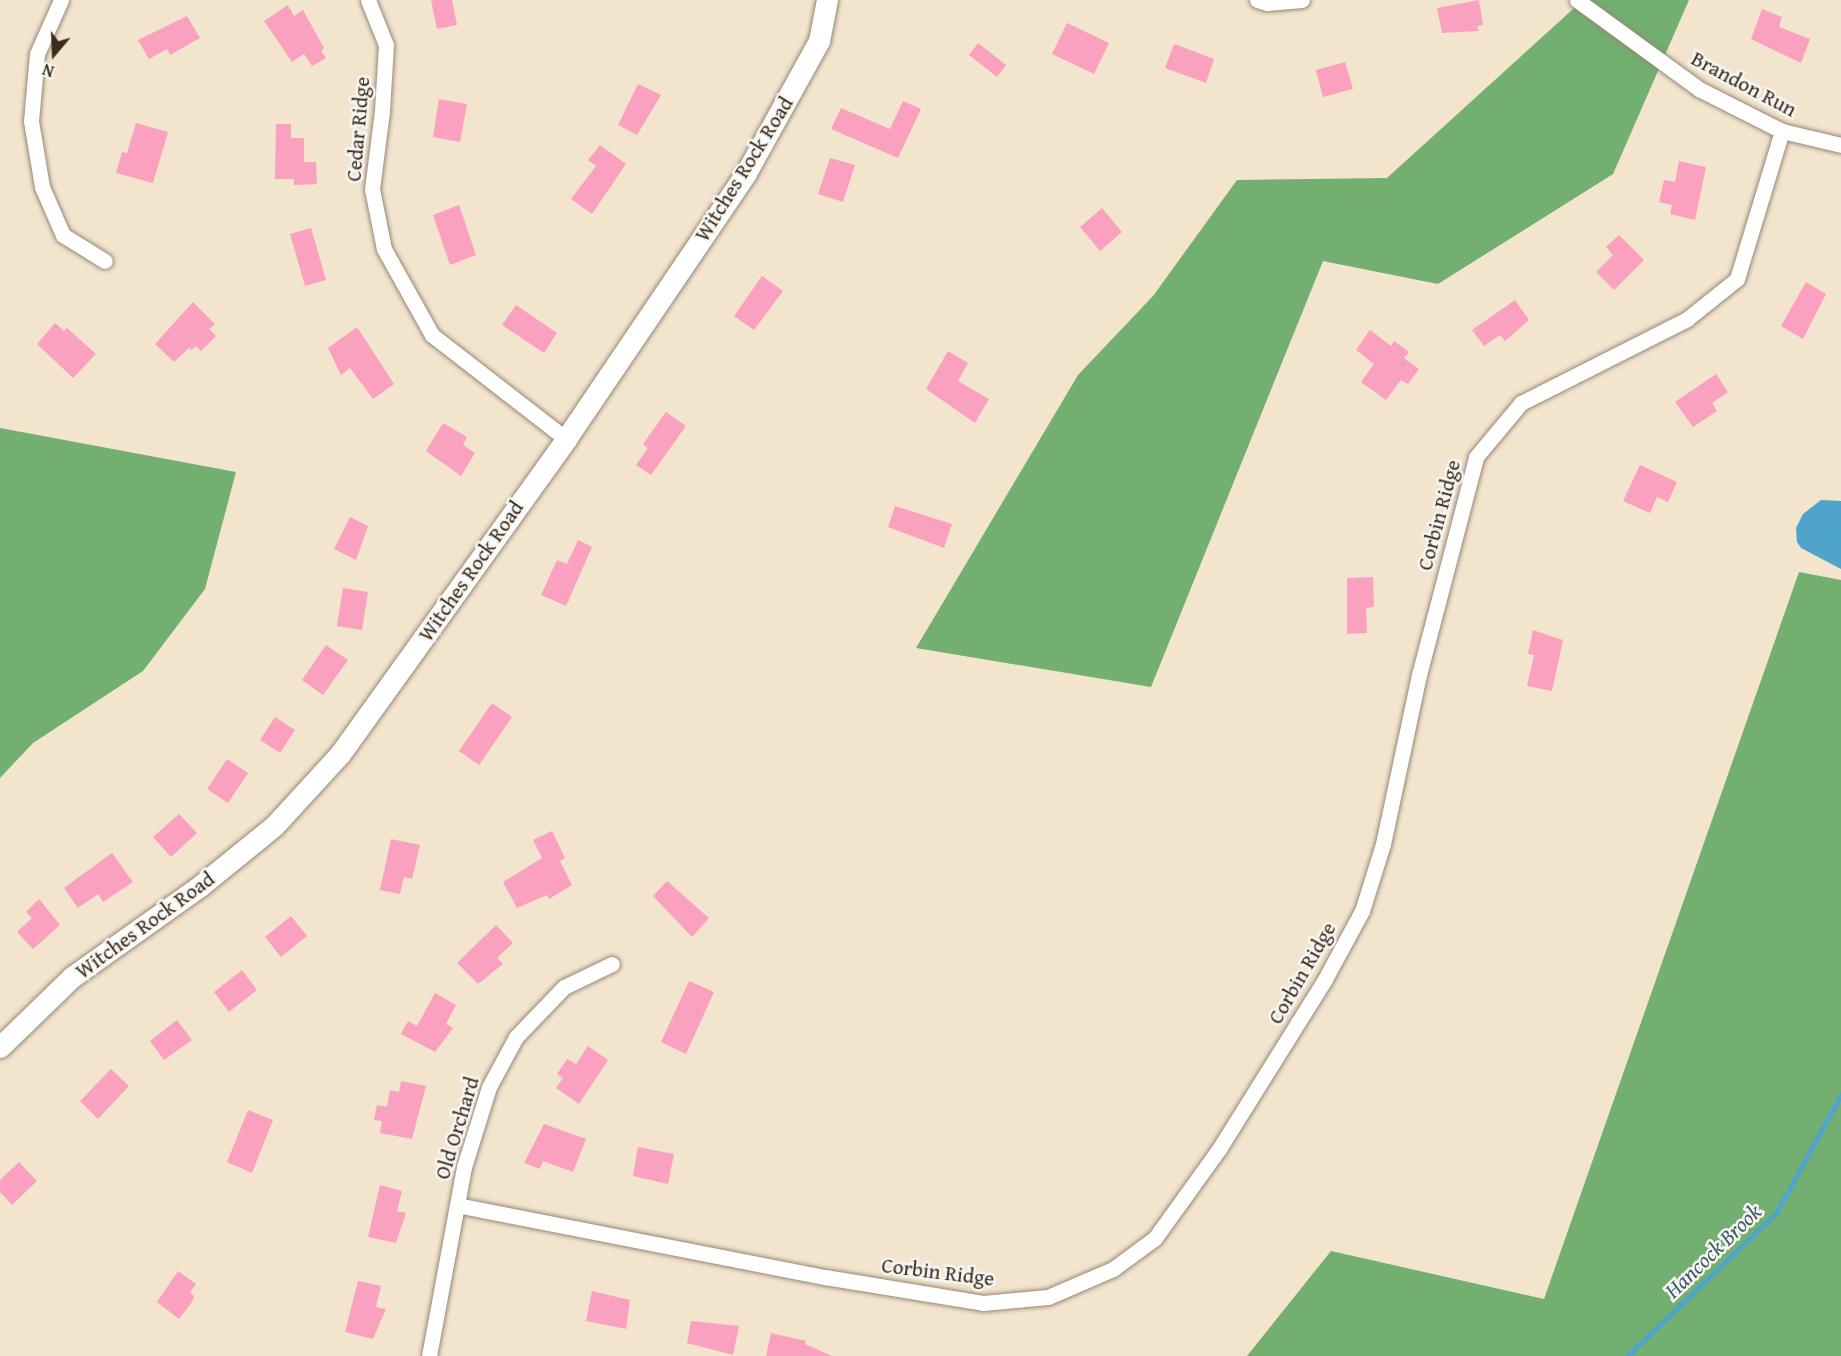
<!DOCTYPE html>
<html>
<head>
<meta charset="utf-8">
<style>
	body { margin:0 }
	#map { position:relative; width:1841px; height:1356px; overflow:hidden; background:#f3e4ce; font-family:"Gentium Book Plus",serif }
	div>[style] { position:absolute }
	.forest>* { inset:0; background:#72af70 }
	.water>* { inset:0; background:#4ea4ca }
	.stream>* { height:5px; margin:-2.5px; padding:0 2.5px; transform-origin:2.5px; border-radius:2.5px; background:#4ea4ca }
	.building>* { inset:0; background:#f9a1be }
	.roads { filter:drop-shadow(0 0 2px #978776) drop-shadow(0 0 2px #978776) }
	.street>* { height:15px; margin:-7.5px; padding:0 7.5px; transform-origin:7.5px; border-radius:7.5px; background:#fff }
	.secondary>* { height:21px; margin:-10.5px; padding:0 10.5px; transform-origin:10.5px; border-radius:10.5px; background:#fff }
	span { translate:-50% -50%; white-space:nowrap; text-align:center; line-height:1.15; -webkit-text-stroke:5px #f6f6f2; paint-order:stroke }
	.street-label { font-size:21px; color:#3b2a1e }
	.water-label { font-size:22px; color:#435b63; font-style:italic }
	.north { position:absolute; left:24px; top:24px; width:60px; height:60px; -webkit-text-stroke:4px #f6f6f2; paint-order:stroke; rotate:199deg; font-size:16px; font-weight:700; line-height:24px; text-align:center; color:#3b2a1e }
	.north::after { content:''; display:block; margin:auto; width:21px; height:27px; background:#3b2a1e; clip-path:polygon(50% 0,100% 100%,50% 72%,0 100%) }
</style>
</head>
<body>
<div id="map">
	<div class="forest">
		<div style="clip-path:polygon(1583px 0,1689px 0,1613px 174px,1438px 284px,1323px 261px,1151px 687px,916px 648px,1078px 375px,1153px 296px,1237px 180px,1387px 178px)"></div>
		<div style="clip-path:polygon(0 428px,236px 472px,205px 589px,143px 671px,33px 743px,0 778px)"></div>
		<div style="clip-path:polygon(1799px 572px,1841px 580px,1841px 1356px,1247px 1356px,1331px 1251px,1544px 1299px)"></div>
	</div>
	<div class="water">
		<div style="clip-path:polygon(1821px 500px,1841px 501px,1841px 569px,1801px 548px,1797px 542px,1796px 528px,1803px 514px)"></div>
	</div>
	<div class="stream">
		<div style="left:1627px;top:1356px;width:207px;rotate:-43.8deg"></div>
		<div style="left:1776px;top:1213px;width:135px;rotate:-61.2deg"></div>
	</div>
	<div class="building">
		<div style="clip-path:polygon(431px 0,452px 0,457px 25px,437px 29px)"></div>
		<div style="clip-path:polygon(1479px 0,1483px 25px,1477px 26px,1479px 31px,1442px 33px,1437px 8px)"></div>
		<div style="clip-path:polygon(288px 5px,294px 16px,303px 10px,324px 48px,321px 51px,326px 58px,312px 66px,304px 54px,292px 62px,264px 21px)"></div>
		<div style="clip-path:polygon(1762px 9px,1782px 17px,1779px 27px,1810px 39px,1801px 63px,1751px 39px)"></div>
		<div style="clip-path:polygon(187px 16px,200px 38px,170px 55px,167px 49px,149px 59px,138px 40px)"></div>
		<div style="clip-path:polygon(1067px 23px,1109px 43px,1094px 74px,1052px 54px)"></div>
		<div style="clip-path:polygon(978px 43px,1006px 65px,997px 77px,969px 55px)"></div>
		<div style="clip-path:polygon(1174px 44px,1214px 59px,1206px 83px,1165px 68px)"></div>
		<div style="clip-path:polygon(1345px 62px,1353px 89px,1323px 97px,1316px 70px)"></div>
		<div style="clip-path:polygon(638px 84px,661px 95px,637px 135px,618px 125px)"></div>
		<div style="clip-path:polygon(439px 99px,467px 104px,460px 142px,433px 137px)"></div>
		<div style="clip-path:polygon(903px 101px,921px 109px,898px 158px,831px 129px,841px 108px,890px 129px)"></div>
		<div style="clip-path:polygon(136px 123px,168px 132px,153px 183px,116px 173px,122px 152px,127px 153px)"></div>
		<div style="clip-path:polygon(276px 124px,291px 124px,291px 138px,304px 138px,304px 162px,316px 162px,317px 184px,294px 185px,294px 179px,275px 179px)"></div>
		<div style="clip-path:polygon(600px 145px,626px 164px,592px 214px,571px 199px,596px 166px,588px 160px)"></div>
		<div style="clip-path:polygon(830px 158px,855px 165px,843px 202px,818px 194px)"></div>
		<div style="clip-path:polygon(1679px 161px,1706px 167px,1695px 220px,1670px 214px,1672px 205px,1659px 202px,1664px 180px,1675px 182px)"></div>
		<div style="clip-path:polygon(459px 205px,476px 255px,450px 265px,433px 215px)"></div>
		<div style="clip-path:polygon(1102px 208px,1122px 232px,1100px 251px,1080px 227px)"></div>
		<div style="clip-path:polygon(311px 228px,326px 280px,305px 286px,290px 234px)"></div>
		<div style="clip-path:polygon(1619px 235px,1644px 260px,1614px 290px,1596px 272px,1613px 255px,1606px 247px)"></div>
		<div style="clip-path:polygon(762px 276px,783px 291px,754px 330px,734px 316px)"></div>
		<div style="clip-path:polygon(1806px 282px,1826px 294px,1803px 339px,1781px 326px)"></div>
		<div style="clip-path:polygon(1515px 300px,1529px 320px,1505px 341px,1500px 335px,1484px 346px,1472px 330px)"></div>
		<div style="clip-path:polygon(193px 302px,215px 324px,209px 329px,216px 336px,201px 351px,196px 346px,191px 350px,189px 348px,174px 362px,155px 344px)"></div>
		<div style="clip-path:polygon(516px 305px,557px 333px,544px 353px,502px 325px)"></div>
		<div style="clip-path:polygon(55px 323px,64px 331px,67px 328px,96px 354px,73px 378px,37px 344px)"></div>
		<div style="clip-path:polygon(357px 327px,394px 384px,373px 399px,350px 368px,341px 375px,328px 348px)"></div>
		<div style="clip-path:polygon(1370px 330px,1391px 346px,1394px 341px,1409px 352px,1404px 358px,1419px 369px,1408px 384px,1401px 380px,1386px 400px,1361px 382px,1374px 364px,1356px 350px)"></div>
		<div style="clip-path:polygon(948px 351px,968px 363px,958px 381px,989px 399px,975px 423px,926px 389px)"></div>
		<div style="clip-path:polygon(1716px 374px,1728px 392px,1712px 403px,1717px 411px,1693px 427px,1675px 402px)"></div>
		<div style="clip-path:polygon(666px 412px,686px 426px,651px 475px,636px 465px,648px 448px,643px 444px)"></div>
		<div style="clip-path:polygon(443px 423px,467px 437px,463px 445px,475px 453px,461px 476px,426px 451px)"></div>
		<div style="clip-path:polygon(1640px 465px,1677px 482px,1668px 502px,1657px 497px,1650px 513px,1623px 501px)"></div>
		<div style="clip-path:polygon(895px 506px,952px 524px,944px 548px,888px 527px)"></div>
		<div style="clip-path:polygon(350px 517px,368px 526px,356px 560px,334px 549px)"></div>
		<div style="clip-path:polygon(578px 540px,592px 547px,566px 606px,541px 595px,557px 560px,567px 564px)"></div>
		<div style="clip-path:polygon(1373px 577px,1374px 607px,1366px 608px,1367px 633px,1347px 634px,1347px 578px)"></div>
		<div style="clip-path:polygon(343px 588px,368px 592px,362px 630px,337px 626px)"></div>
		<div style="clip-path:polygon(1533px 630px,1563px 640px,1552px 691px,1527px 686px,1534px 655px,1528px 654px)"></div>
		<div style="clip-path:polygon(326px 645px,348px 660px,323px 695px,302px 680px)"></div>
		<div style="clip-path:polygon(492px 703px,512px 717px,479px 765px,459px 751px)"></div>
		<div style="clip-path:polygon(275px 717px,295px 730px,280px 753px,260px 740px)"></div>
		<div style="clip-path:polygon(227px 759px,248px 773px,228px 803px,207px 789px)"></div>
		<div style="clip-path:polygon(179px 814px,197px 833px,171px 857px,153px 837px)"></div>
		<div style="clip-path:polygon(552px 831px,565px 858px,560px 861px,572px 885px,549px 899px,547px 895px,517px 908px,503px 882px,542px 858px,533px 840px)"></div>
		<div style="clip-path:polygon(391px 839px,420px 845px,412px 879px,404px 877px,400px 894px,380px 890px)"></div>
		<div style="clip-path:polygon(112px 853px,133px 882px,103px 902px,98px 894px,78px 908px,64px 888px)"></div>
		<div style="clip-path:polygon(667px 881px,709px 918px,692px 937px,653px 896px)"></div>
		<div style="clip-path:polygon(39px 899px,60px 925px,33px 949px,17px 932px,32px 918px,26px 912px)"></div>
		<div style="clip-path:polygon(291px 916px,307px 936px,281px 957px,265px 937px)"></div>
		<div style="clip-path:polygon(496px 925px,513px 943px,497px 958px,503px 964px,478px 984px,457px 963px)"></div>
		<div style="clip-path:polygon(242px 970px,257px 990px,229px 1012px,214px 992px)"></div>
		<div style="clip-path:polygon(689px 981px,714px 992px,686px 1054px,661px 1042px)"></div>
		<div style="clip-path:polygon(435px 993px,456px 1005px,446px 1024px,453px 1028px,435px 1052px,401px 1034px,408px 1021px,417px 1026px)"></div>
		<div style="clip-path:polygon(177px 1020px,192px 1040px,164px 1060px,150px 1041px)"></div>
		<div style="clip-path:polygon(588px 1046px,608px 1060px,579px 1104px,556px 1088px,563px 1078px,557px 1074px,567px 1059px,576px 1064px)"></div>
		<div style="clip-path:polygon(111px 1069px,129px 1086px,98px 1119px,80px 1101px)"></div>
		<div style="clip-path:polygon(401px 1081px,426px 1086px,412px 1139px,380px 1133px,382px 1121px,374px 1120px,377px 1105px,387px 1107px,390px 1090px,399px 1092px)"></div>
		<div style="clip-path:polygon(248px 1110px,273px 1120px,252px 1173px,227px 1162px)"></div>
		<div style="clip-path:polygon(544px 1124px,586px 1139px,573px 1172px,543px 1161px,540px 1169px,524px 1163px)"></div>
		<div style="clip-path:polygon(638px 1147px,674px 1154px,668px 1184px,633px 1176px)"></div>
		<div style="clip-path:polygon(19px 1162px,37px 1181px,12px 1205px,0 1192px,0 1180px)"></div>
		<div style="clip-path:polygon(380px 1185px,402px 1191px,397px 1211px,406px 1213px,396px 1243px,368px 1237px)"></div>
		<div style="clip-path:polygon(178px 1271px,196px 1284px,190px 1292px,194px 1296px,192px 1302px,179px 1319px,157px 1302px)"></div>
		<div style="clip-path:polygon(358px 1281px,381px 1286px,376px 1307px,386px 1309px,373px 1339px,345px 1332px)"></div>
		<div style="clip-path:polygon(592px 1291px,630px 1300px,626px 1329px,586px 1321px)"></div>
		<div style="clip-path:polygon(691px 1321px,739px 1326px,733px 1355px,687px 1343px)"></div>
		<div style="clip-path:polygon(771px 1333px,806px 1341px,805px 1344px,832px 1356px,766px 1356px)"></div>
	</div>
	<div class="roads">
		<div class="street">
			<div style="left:61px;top:0;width:59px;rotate:114deg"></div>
			<div style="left:37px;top:54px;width:67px;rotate:95.1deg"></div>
			<div style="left:31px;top:121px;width:67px;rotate:80.5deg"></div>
			<div style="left:42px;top:187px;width:52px;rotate:66.4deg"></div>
			<div style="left:63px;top:235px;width:49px;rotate:31.8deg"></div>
			<div style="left:368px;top:0;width:48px;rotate:68.2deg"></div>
			<div style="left:386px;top:45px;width:66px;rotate:93.5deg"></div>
			<div style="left:382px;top:111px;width:79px;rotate:97.3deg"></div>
			<div style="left:372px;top:189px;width:61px;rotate:78.7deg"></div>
			<div style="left:384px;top:249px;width:98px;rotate:60.8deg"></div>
			<div style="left:432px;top:335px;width:170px;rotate:37.8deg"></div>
			<div style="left:1257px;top:0;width:10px;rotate:17deg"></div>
			<div style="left:1267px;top:3px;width:35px;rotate:-5deg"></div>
			<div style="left:1577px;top:0;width:151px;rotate:36.1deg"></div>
			<div style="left:1699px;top:89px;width:93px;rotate:26.8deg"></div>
			<div style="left:1782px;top:131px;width:61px;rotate:13.3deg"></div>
			<div style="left:457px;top:1205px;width:375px;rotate:11.1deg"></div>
			<div style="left:825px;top:1277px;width:160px;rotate:9.3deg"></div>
			<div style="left:983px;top:1303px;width:65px;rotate:-5.3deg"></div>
			<div style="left:1048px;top:1297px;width:71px;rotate:-23.3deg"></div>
			<div style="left:1113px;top:1269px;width:52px;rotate:-36.4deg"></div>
			<div style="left:1155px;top:1238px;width:110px;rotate:-54.3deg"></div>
			<div style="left:1219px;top:1149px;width:198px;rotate:-58deg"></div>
			<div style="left:1324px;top:981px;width:80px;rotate:-61.5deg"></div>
			<div style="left:1362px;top:911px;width:70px;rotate:-72.6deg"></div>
			<div style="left:1383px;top:844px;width:173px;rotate:-78deg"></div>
			<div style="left:1419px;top:675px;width:225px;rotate:-75.3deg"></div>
			<div style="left:1476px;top:457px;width:70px;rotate:-50.2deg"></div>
			<div style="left:1521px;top:403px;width:186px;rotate:-26.8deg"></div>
			<div style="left:1687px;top:319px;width:64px;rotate:-38.7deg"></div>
			<div style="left:1737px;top:279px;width:155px;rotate:-73.1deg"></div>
			<div style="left:429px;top:1356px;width:192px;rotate:-79.5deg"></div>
			<div style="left:464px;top:1167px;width:84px;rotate:-72.6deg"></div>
			<div style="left:489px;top:1087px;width:57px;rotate:-61.6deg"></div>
			<div style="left:516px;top:1037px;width:69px;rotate:-46.2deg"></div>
			<div style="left:564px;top:987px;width:53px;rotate:-25.6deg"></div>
		</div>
		<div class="secondary">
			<div style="left:0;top:1047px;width:100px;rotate:-44.2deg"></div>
			<div style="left:72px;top:977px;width:157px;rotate:-35.4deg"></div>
			<div style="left:200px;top:886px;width:95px;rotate:-39deg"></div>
			<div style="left:274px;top:826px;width:98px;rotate:-47.5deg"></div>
			<div style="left:340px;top:754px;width:388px;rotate:-54.3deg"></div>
			<div style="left:566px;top:439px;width:321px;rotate:-55.9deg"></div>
			<div style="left:746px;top:173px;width:151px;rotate:-61.1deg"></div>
			<div style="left:819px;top:41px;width:42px;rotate:-79deg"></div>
		</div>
	</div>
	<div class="street-label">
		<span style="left:1744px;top:84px;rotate:28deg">Brandon Run</span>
		<span style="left:358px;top:129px;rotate:-85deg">Cedar Ridge</span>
		<span style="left:744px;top:169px;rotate:-58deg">Witches Rock Road</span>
		<span style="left:1439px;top:515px;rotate:-75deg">Corbin Ridge</span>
		<span style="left:471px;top:571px;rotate:-55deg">Witches Rock Road</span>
		<span style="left:145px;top:925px;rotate:-36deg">Witches Rock Road</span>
		<span style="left:1302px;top:973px;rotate:-60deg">Corbin Ridge</span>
		<span style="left:457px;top:1128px;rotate:-73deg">Old Orchard</span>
		<span style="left:938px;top:1272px;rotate:7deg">Corbin Ridge</span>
	</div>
	<div class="water-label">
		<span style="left:1713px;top:1251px;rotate:-44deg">Hancock Brook</span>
	</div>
	<div class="north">N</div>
</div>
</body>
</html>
